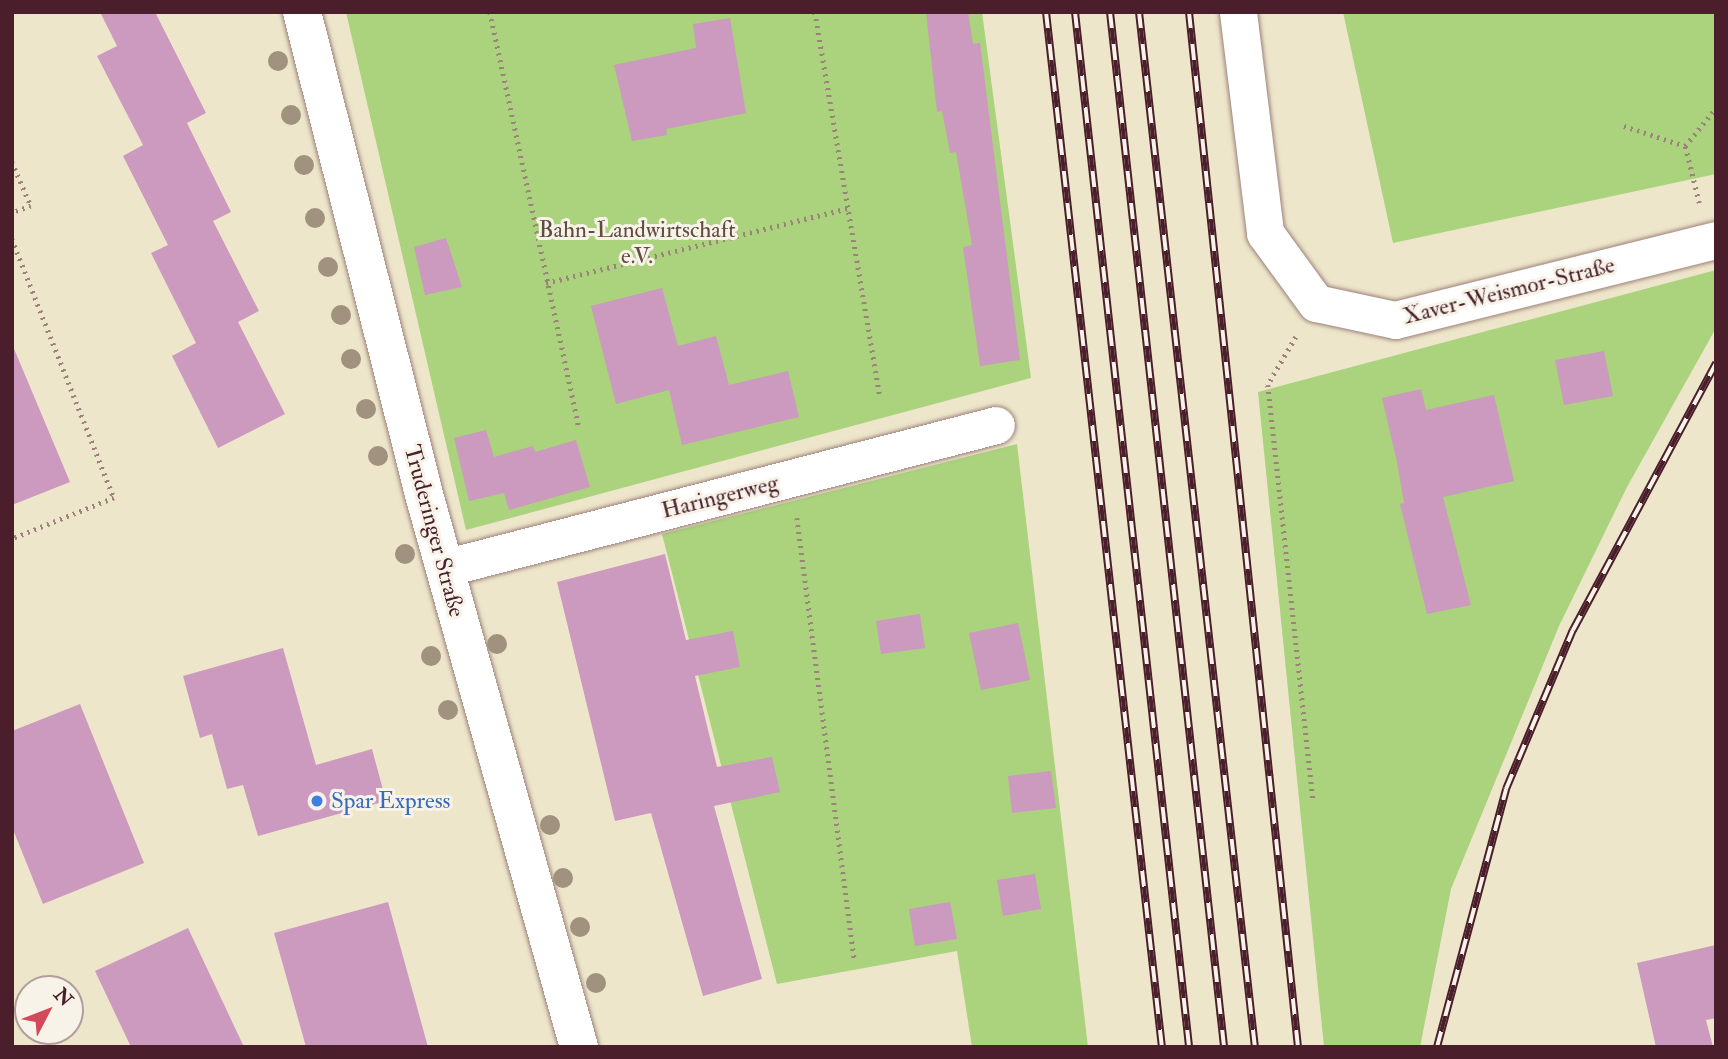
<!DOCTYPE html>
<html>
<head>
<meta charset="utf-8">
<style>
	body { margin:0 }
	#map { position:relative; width:1728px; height:1059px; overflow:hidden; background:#eee6cb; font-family:"IM FELL Double Pica",serif }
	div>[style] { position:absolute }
	.green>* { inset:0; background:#abd27d }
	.building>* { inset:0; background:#cc99bf }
	.path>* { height:4.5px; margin-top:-2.25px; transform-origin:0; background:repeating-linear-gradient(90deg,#9c827b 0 2px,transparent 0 7px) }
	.roads { filter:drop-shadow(0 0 2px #9c827b) drop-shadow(0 0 2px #9c827b) }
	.minor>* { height:37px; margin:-18.5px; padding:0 18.5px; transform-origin:18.5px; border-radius:18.5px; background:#fff }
	.tertiary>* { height:38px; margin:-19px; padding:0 19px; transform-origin:19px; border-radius:19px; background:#fff }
	.rail>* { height:8px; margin-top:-4px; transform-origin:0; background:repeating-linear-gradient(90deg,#f7f3e8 0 16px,#4a1f2b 0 32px); box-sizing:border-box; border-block:2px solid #4a1f2b }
	.trees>* { width:20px; height:20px; margin:-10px; border-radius:50%; background:#a1917f }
	.dots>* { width:19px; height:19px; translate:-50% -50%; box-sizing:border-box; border:4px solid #f7f3e8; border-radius:50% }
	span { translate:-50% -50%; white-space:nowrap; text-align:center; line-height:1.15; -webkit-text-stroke:6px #f7f3e8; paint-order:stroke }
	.park-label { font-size:23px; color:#624c40 }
	.street-label { font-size:23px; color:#4a1f2b }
	.shop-label { font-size:23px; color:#366cbe }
	.left { translate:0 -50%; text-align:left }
	.frame { position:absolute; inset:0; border:14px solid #4a1f2b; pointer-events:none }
	.north { position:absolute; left:14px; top:975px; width:70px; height:70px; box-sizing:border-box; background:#f7f3e8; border:2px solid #b29e9c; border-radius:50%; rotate:48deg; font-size:19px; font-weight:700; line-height:28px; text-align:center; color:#4a1f2b }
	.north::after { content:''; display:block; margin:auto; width:24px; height:32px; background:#d1495b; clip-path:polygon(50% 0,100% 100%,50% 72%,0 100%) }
</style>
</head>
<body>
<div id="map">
	<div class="green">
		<div style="clip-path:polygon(346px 12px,982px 12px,1031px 378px,466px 530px)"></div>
		<div style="clip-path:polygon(1343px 12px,1716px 12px,1716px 174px,1393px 243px)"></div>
		<div style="clip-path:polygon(1716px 270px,1716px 328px,1627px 487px,1559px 626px,1451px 889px,1420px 1047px,1324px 1047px,1258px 392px)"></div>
		<div style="clip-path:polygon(1017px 444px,1088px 1047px,972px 1047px,957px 951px,777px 984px,662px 534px)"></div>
	</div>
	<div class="building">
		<div style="clip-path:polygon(100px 12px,155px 12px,206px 113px,187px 123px,231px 212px,213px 221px,259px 311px,238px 322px,285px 414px,218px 448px,172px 356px,196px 343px,151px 253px,168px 245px,123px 156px,143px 145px,97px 56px,117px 46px)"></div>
		<div style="clip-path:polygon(926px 12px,968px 12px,973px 44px,980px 43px,1020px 360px,980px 366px,963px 247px,972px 245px,956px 152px,950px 153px,942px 111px,937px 112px)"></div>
		<div style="clip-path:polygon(730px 18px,746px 113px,666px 129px,667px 135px,632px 141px,614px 65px,696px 48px,693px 24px)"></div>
		<div style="clip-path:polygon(446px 238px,462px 287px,425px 295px,414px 247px)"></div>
		<div style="clip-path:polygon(662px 288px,678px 346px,716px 336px,729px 385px,788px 371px,799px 417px,682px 445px,669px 390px,616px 404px,591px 306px)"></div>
		<div style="clip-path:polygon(12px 344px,70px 482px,12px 505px)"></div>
		<div style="clip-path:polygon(1604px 351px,1613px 396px,1564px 405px,1555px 360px)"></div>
		<div style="clip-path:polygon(1421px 389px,1426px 410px,1494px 395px,1514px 481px,1443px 497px,1471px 605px,1427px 614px,1400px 504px,1404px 503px,1397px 462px,1382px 398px)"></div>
		<div style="clip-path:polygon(486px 430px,494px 457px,533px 446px,535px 452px,576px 440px,590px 487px,509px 510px,504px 493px,469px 501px,454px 438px)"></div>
		<div style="clip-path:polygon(665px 554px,686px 640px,733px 631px,740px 667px,695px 676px,717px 767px,772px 757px,780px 792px,714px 806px,762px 979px,703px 996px,651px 813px,615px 821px,557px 582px)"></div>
		<div style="clip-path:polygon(920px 614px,925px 648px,881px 654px,876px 621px)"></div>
		<div style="clip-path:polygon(1018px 623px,1030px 680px,981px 690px,969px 633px)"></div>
		<div style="clip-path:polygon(283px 648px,316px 765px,372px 749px,386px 801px,258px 836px,243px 785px,227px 789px,212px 734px,200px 738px,183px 676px)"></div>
		<div style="clip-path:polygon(80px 704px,144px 863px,43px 904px,12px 827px,12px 731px)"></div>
		<div style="clip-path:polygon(1051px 771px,1056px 808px,1012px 813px,1008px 776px)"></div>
		<div style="clip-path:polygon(1035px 874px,1041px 909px,1003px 916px,997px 880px)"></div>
		<div style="clip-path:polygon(388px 902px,428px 1047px,306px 1047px,274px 933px)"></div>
		<div style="clip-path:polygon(950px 902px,957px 939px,915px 946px,909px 909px)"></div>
		<div style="clip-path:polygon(188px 928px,244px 1047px,131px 1047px,95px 971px)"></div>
		<div style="clip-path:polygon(1716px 945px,1716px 1018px,1706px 1020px,1713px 1047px,1656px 1047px,1637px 963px)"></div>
	</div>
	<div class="path">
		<div style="left:490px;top:12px;width:424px;rotate:77.9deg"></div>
		<div style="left:815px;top:12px;width:388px;rotate:80.4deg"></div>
		<div style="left:1624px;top:126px;width:64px;rotate:18.2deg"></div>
		<div style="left:12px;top:162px;width:48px;rotate:66.6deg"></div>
		<div style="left:31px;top:206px;width:20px;rotate:160deg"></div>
		<div style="left:1699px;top:203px;width:59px;rotate:-103.8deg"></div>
		<div style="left:1685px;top:146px;width:49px;rotate:-50.8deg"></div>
		<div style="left:12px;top:239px;width:278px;rotate:68.5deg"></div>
		<div style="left:114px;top:498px;width:110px;rotate:158.1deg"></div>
		<div style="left:546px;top:283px;width:311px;rotate:-13.9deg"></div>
		<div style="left:1296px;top:337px;width:56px;rotate:120.3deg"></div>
		<div style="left:1268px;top:385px;width:418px;rotate:83.8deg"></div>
		<div style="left:797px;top:518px;width:445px;rotate:82.6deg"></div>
	</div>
	<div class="roads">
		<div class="minor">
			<div style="left:1238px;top:12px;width:223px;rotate:83deg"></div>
			<div style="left:1265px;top:233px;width:87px;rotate:53.9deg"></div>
			<div style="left:1316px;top:303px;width:81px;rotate:12.1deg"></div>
			<div style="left:1395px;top:320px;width:331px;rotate:-14deg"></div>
			<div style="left:444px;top:568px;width:570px;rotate:-14.52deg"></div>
		</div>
		<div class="tertiary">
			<div style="left:302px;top:12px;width:494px;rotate:75.8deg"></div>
			<div style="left:423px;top:491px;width:577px;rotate:74.33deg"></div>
		</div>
	</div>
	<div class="rail">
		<div style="left:1046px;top:12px;width:1041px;rotate:83.61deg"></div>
		<div style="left:1075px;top:12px;width:1041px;rotate:83.71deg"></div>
		<div style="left:1110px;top:12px;width:1041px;rotate:83.71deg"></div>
		<div style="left:1139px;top:12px;width:1041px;rotate:83.61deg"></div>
		<div style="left:1189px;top:12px;width:1041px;rotate:83.99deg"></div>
		<div style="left:1437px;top:1047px;width:267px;rotate:-75deg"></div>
		<div style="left:1506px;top:789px;width:173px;rotate:-67.2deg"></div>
		<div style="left:1573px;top:630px;width:303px;rotate:-61.8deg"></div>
	</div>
	<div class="trees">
		<div style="left:278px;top:61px"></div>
		<div style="left:291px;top:115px"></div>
		<div style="left:304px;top:165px"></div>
		<div style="left:315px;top:218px"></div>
		<div style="left:328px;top:267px"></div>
		<div style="left:341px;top:315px"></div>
		<div style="left:351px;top:359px"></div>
		<div style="left:366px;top:409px"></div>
		<div style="left:378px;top:456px"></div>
		<div style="left:405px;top:554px"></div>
		<div style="left:497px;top:644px"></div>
		<div style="left:431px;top:656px"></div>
		<div style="left:448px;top:710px"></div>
		<div style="left:550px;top:825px"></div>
		<div style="left:563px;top:878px"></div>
		<div style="left:580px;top:927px"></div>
		<div style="left:596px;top:983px"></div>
	</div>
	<div class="dots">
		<div style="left:317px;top:801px;background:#3f7fe0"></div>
	</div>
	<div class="park-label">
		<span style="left:637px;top:243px">Bahn-Landwirtschaft<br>e.V.</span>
	</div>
	<div class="street-label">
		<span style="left:1509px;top:291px;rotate:-14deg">Xaver-Weismor-Straße</span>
		<span style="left:720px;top:497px;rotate:-14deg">Haringerweg</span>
		<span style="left:434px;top:531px;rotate:75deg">Truderinger Straße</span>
	</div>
	<div class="shop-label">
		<span class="left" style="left:331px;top:801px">Spar Express</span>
	</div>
	<div class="frame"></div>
	<div class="north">N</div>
</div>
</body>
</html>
